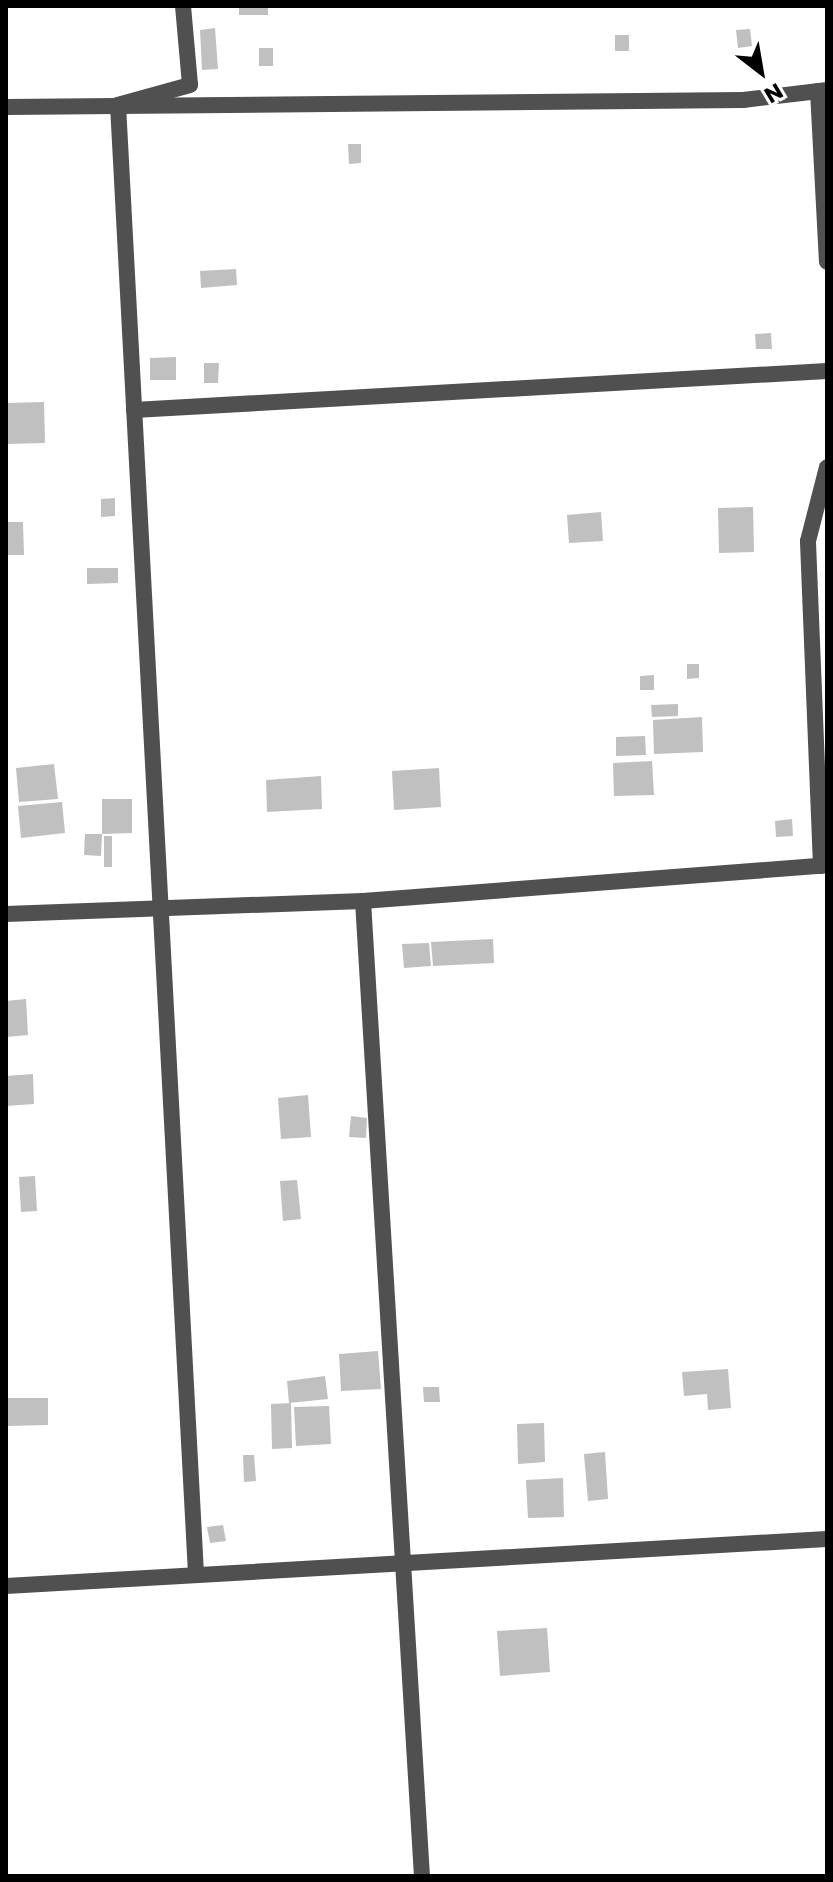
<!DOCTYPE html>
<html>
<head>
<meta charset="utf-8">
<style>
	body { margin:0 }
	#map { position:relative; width:833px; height:1882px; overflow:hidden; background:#fff; font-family:Poppins,sans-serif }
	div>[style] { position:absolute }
	.building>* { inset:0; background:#c0c0c0 }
	.street>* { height:16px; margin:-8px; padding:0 8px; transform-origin:8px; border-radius:8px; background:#505050 }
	span { translate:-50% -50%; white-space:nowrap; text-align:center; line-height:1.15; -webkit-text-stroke:8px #fff; paint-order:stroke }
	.frame { position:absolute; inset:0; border:8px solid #000; pointer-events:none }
	.north { position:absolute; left:721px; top:32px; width:80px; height:80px; -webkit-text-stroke:6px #fff; paint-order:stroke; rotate:149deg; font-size:22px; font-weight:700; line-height:32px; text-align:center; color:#000 }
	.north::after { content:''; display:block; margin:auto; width:28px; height:36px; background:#000; clip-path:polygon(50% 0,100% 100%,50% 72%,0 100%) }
</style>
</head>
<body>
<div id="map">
	<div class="building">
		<div style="clip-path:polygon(239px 6px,268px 6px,268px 15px,239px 15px)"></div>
		<div style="clip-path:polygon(215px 28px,218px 69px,202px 70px,200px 30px)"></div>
		<div style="clip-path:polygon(750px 29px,752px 46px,738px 48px,736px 30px)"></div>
		<div style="clip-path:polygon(615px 35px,629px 35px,629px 51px,615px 51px)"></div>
		<div style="clip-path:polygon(259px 48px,273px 48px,273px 66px,259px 66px)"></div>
		<div style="clip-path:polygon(348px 144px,361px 144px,361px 163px,349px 164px)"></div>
		<div style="clip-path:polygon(236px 269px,237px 285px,201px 288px,200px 271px)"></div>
		<div style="clip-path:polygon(771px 333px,772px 349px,756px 349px,755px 334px)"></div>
		<div style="clip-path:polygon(176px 357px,176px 380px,150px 380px,150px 358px)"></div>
		<div style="clip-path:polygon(204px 363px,219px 363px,218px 383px,204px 383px)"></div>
		<div style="clip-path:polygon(44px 402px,45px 443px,6px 444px,6px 403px)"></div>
		<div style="clip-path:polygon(115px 498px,115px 516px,101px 517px,101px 499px)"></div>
		<div style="clip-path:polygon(753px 507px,754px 552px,719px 553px,718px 508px)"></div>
		<div style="clip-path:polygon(601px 512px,603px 541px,569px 543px,567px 515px)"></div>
		<div style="clip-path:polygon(6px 522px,23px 522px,24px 555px,6px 555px)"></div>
		<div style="clip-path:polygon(87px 568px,118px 568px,118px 583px,87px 584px)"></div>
		<div style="clip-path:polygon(687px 664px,699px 664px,699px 678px,687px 679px)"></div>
		<div style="clip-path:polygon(654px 675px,654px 690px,640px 690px,640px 676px)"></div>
		<div style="clip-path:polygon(678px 704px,678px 716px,652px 717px,651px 705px)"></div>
		<div style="clip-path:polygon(702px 717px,703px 752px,654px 754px,653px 720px)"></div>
		<div style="clip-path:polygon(645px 736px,646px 755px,616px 756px,616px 737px)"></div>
		<div style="clip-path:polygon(652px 761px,654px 795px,614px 796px,613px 763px)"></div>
		<div style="clip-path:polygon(54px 764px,58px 799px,19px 802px,16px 768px)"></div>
		<div style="clip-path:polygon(439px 768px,441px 807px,394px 810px,392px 771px)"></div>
		<div style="clip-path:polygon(321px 776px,322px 809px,267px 812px,266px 780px)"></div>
		<div style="clip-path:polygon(102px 799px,132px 799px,132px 833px,102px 834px)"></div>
		<div style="clip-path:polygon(62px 802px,65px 833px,21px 838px,18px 806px)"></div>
		<div style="clip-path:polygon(792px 819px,793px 836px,776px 837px,775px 821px)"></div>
		<div style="clip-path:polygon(85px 834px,102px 834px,101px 856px,84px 855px)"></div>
		<div style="clip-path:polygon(104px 836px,112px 836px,112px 867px,104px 867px)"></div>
		<div style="clip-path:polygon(493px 939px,494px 963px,433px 966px,431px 942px)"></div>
		<div style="clip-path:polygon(429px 943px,431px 966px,404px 968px,402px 944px)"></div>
		<div style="clip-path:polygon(26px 999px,28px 1035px,6px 1037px,6px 1001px)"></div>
		<div style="clip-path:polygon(33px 1074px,34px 1104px,6px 1106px,6px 1076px)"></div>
		<div style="clip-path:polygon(308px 1095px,311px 1137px,281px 1139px,278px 1098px)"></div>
		<div style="clip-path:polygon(351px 1116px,367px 1118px,366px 1138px,349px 1137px)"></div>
		<div style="clip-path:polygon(35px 1176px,37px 1211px,21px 1212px,19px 1177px)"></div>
		<div style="clip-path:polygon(297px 1180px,301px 1219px,283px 1221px,280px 1181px)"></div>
		<div style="clip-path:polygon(378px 1351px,381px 1389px,341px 1391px,339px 1354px)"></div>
		<div style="clip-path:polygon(728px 1369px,731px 1408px,708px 1410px,707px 1394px,684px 1396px,682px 1372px)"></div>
		<div style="clip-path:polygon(325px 1376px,328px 1399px,289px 1403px,287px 1381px)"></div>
		<div style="clip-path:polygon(423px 1387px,439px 1387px,440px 1402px,424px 1402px)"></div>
		<div style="clip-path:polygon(6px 1398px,48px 1398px,48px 1425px,6px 1426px)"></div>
		<div style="clip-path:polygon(291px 1403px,292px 1448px,272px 1449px,271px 1404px)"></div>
		<div style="clip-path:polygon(329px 1406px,331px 1444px,296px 1446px,294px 1407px)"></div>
		<div style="clip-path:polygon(544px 1423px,545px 1462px,518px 1464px,517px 1424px)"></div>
		<div style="clip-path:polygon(605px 1452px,608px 1499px,588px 1501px,584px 1454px)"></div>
		<div style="clip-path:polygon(243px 1455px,254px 1455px,256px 1481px,244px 1482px)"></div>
		<div style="clip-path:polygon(563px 1478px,564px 1517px,528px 1518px,526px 1480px)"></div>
		<div style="clip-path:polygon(223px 1525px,226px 1541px,210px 1543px,207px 1527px)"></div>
		<div style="clip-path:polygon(547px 1628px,550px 1672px,500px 1676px,497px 1631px)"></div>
	</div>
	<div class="street">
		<div style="left:183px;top:6px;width:79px;rotate:84.9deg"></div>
		<div style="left:190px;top:85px;width:75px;rotate:164.5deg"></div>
		<div style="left:118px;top:105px;width:1471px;rotate:86.96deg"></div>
		<div style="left:818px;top:91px;width:171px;rotate:87deg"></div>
		<div style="left:6px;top:107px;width:737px;rotate:-0.54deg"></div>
		<div style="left:743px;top:100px;width:85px;rotate:-6.8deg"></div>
		<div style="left:134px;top:410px;width:694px;rotate:-3.22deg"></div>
		<div style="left:821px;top:866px;width:325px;rotate:-92.3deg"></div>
		<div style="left:808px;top:541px;width:76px;rotate:-75.6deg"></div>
		<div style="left:363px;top:901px;width:977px;rotate:86.54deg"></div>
		<div style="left:6px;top:914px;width:357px;rotate:-2.1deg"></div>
		<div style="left:363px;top:901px;width:465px;rotate:-4.4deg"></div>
		<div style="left:6px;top:1586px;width:822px;rotate:-3.28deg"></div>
	</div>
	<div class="frame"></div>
	<div class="north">N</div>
</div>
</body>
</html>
